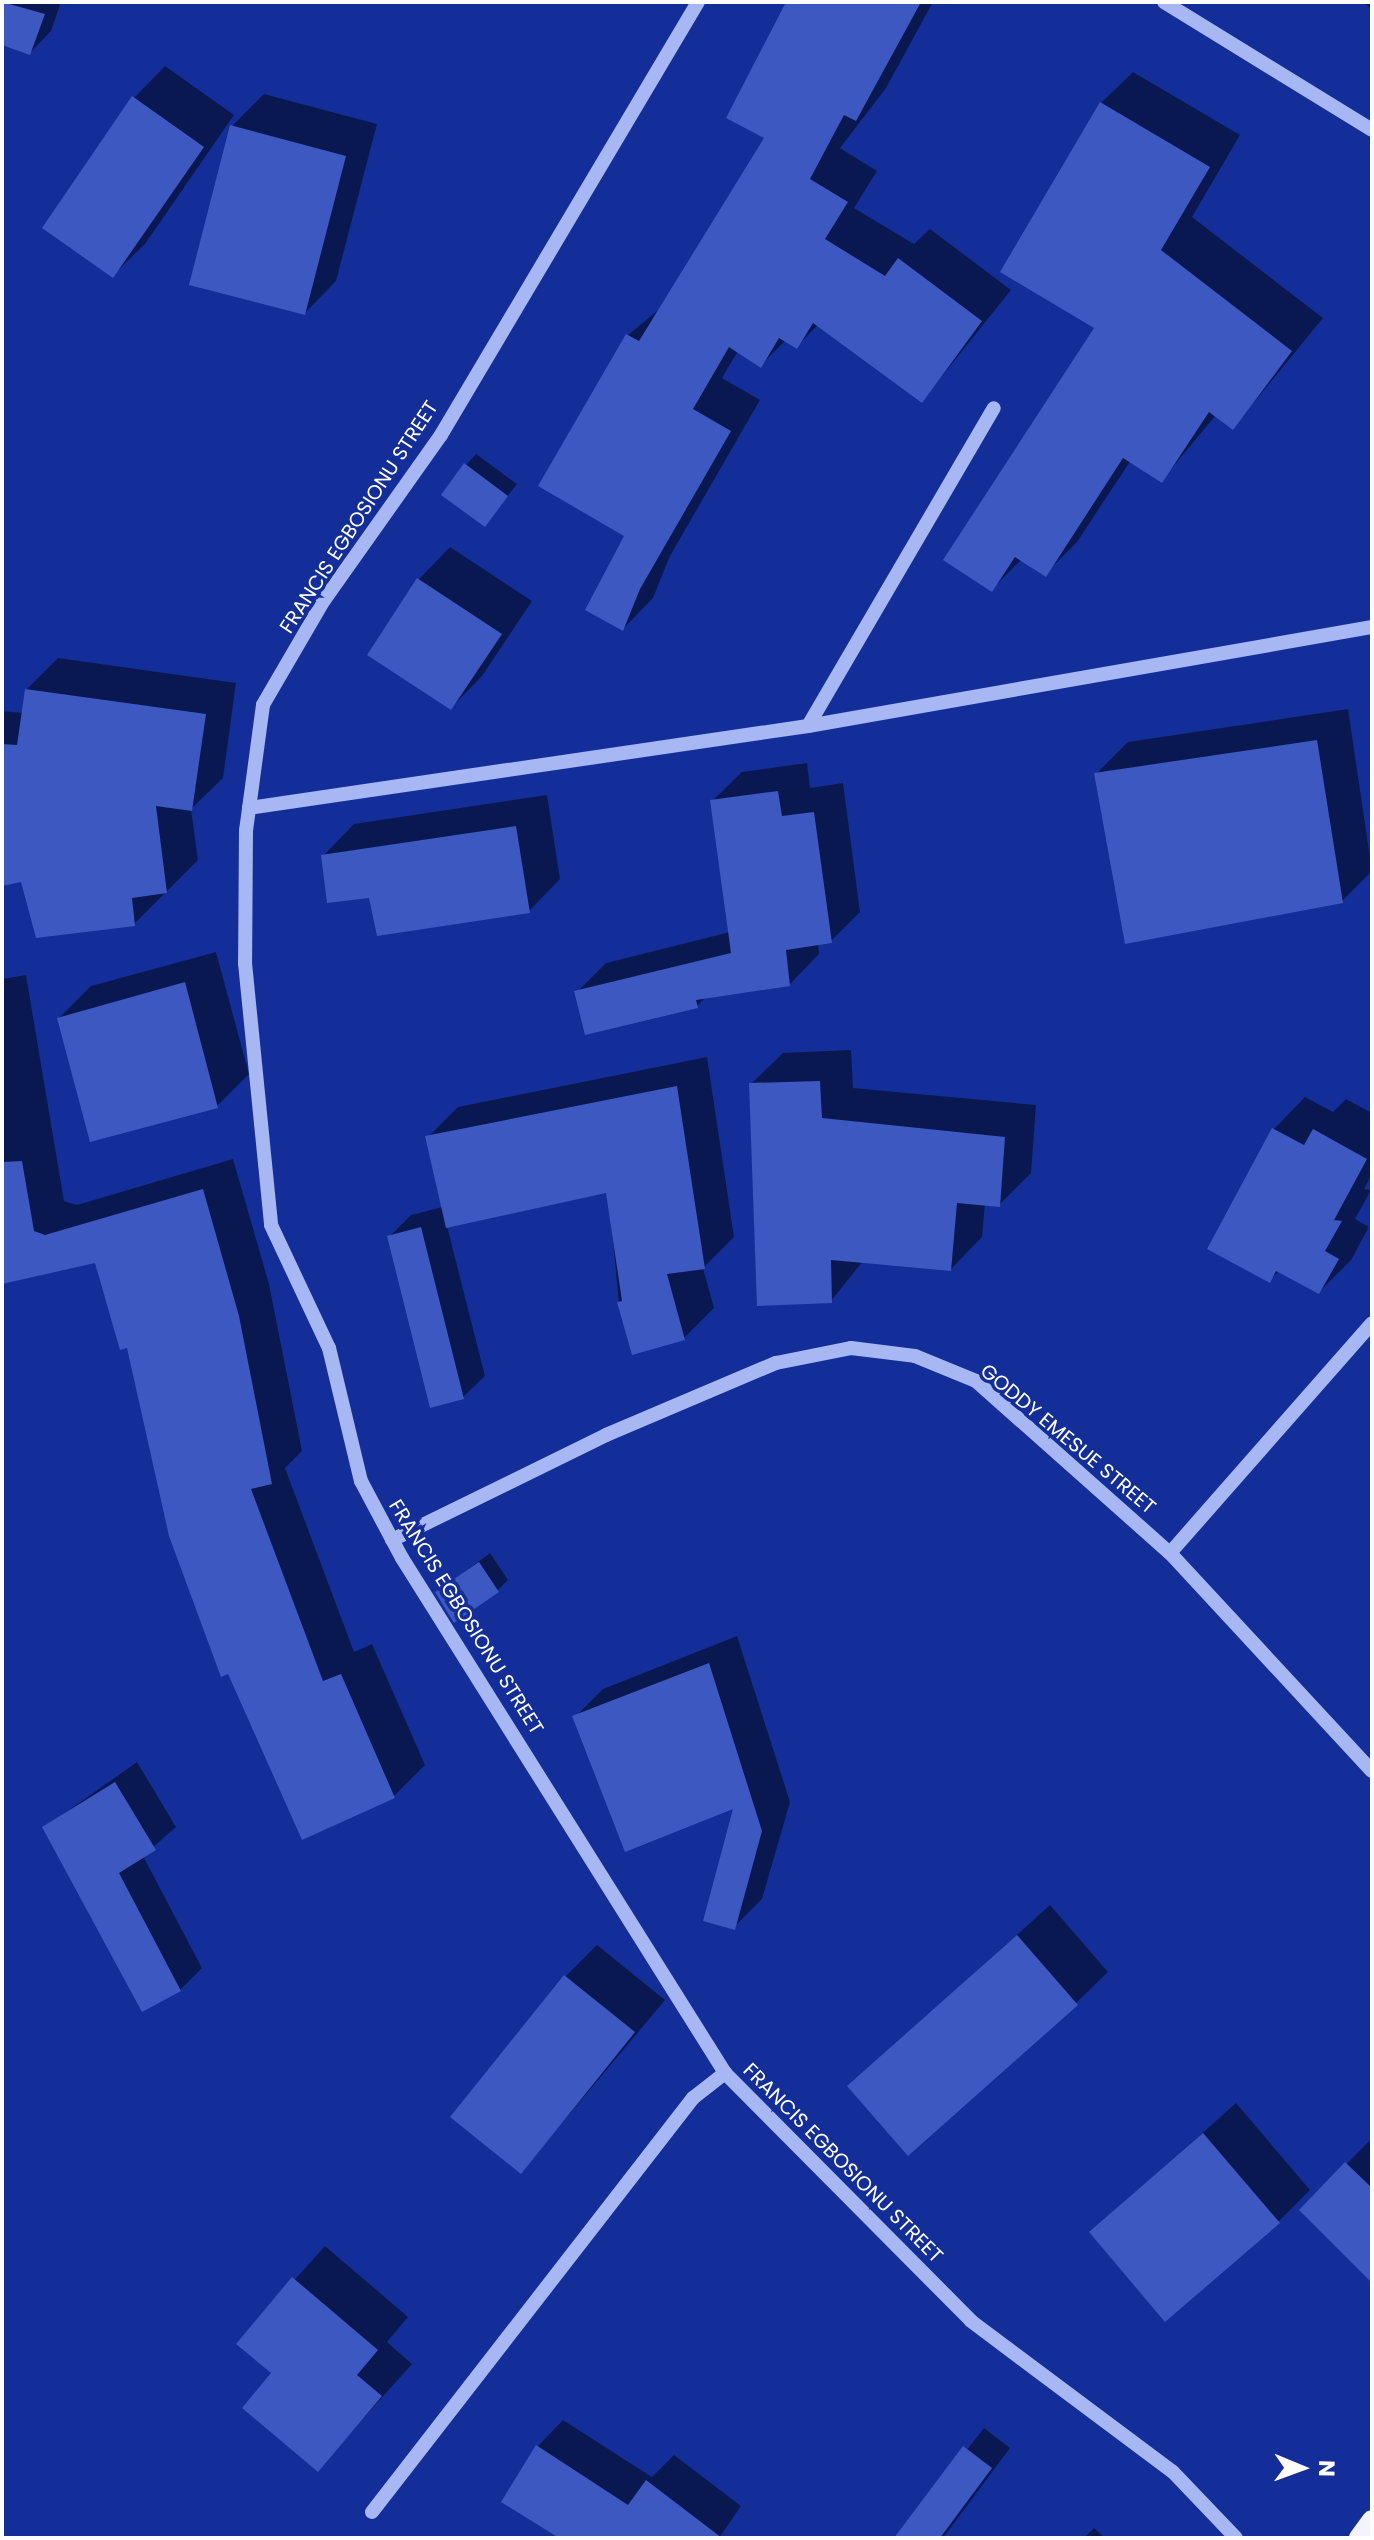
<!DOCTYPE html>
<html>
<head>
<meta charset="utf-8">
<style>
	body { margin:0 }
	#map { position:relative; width:1374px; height:2540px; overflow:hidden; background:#142e99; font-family:Poppins,sans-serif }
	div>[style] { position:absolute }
	.shadow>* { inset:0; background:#0007 }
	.building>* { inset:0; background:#3d58c1 }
	.minor>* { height:14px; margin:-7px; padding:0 7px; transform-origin:7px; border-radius:7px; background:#a7b7f3 }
	.major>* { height:20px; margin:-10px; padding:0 10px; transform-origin:10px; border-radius:10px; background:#f3f4ff }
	span { translate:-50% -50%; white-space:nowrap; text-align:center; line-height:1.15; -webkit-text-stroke:7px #142e99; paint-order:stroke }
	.street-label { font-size:20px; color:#fff }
	.frame { position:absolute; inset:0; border:4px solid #fff; pointer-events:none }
	.north { position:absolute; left:1262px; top:2428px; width:80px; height:80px; -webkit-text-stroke:6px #142e99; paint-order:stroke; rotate:91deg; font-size:22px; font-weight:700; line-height:32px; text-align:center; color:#fff }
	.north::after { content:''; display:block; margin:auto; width:28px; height:36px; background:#fff; clip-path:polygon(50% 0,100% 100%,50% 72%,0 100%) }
</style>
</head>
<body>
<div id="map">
	<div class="shadow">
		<div style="clip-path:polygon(2px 2px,61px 2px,51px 31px,30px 53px,2px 43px)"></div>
		<div style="clip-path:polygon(789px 2px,933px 2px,886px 88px,840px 148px,877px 171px,854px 208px,914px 244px,930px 229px,1011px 290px,922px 401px,819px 324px,797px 346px,786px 340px,761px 365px,738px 351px,722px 378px,760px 400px,670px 556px,653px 598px,623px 629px,628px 335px,662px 307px,767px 138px)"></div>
		<div style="clip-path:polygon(1362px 2px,1372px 2px,1372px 9px)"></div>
		<div style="clip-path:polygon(165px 66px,234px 115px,145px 244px,113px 275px,134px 98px)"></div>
		<div style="clip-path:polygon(1133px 72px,1240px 135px,1192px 217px,1323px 318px,1233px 428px,1216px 415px,1162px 480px,1131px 460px,1077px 542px,1045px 574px,1022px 559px,991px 590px,1097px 327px,1101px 103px)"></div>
		<div style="clip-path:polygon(264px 94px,377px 124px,336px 281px,305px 313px,232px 126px)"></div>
		<div style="clip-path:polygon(476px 454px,517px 484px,485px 525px,466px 465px)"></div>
		<div style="clip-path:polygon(450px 547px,532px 601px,482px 676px,451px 708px,369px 655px,419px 579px)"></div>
		<div style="clip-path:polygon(58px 658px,236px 683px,223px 778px,191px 809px,198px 860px,134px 924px,22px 880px,2px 884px,2px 711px,23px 713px,26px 690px)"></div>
		<div style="clip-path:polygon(1348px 709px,1372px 871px,1342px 901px,1096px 774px,1128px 742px)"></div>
		<div style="clip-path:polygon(807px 763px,810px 788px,843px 783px,860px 912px,831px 941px,818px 943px,819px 954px,790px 984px,707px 996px,697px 1006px,577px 992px,606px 963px,730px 932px,712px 801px,742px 772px)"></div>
		<div style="clip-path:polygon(547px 795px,560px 879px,529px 911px,371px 896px,323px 856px,354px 824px)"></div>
		<div style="clip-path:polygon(216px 952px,249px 1074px,217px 1106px,59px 1018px,91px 986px)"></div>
		<div style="clip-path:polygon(26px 975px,64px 1201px,77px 1205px,233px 1159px,269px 1284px,302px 1451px,285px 1468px,354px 1652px,372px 1644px,425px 1765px,394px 1796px,303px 1838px,96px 1260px,2px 1282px,2px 979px)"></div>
		<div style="clip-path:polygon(851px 1050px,853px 1088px,1036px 1105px,1031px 1173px,999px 1205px,985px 1203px,982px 1237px,951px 1269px,863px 1261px,831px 1301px,751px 1084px,783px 1053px)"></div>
		<div style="clip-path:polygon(707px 1057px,734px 1237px,703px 1268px,714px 1308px,684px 1338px,619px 1303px,608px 1190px,447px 1226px,485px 1376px,463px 1397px,389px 1237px,411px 1215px,443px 1207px,428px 1137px,458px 1107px)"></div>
		<div style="clip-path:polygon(1305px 1097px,1333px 1112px,1346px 1099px,1372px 1113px,1372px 1174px,1364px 1189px,1371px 1190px,1355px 1219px,1369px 1227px,1351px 1260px,1319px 1292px,1280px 1270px,1269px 1281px,1209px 1248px,1274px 1129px)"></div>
		<div style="clip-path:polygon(490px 1553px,508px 1580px,498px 1590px,438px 1592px)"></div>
		<div style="clip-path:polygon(737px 1636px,790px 1802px,762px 1899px,734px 1927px,736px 1806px,575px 1717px,603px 1689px)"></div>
		<div style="clip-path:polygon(137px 1762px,176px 1827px,143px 1856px,202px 1968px,180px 1990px,45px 1827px)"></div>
		<div style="clip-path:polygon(1050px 1905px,1108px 1972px,1076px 2003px,850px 2086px)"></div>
		<div style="clip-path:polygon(597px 1945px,665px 2000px,521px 2172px,566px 1976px)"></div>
		<div style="clip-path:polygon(1236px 2103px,1310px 2190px,1279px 2221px,1092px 2232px)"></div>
		<div style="clip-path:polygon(1372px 2138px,1372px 2268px,1302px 2210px)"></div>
		<div style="clip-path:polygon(325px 2246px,408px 2317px,387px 2342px,412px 2364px,318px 2469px,274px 2373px,238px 2343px)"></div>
		<div style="clip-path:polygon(563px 2420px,652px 2477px,674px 2455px,741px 2506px,719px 2538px,557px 2538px,537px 2447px)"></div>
		<div style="clip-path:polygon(984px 2428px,1010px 2448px,943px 2538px,898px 2538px)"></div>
		<div style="clip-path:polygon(1094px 2528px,1105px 2538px,1084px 2538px)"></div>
	</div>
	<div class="building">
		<div style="clip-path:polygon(2px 2px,45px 14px,30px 55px,2px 45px)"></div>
		<div style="clip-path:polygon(786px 2px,921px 2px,856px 121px,844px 115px,810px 179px,848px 202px,825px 239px,885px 276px,898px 258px,982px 321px,922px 403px,813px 323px,797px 349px,779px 338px,761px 368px,729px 347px,693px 409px,731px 431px,640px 589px,623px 631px,585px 610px,624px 536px,538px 486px,626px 334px,639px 341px,764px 138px,726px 118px)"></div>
		<div style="clip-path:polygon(132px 96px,204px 147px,113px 278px,42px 228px)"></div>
		<div style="clip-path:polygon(1100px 102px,1210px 167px,1161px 250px,1292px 351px,1233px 430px,1209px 412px,1162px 483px,1123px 458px,1046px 577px,1015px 557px,992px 592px,943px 560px,1094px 328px,1000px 272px)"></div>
		<div style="clip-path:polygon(230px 125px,346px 156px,305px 315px,189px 285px)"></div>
		<div style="clip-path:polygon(464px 463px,508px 496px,485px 527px,441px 495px)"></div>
		<div style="clip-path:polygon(417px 578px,502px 634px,451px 710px,367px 655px)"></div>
		<div style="clip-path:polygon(25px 689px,206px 714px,192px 811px,156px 806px,167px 893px,132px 898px,135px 926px,36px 938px,21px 882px,2px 886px,2px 744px,17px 745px)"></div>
		<div style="clip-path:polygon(1317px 740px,1343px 903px,1125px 944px,1094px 773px)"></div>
		<div style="clip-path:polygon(778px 791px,782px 816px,814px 812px,832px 943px,786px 950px,790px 986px,696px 1000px,698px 1008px,585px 1035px,574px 991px,731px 953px,710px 800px)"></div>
		<div style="clip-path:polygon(516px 826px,530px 913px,377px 936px,369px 898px,327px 903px,321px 855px)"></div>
		<div style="clip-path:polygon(185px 982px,218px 1108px,90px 1142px,57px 1018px)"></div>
		<div style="clip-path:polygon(820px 1081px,822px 1118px,1005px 1137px,1000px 1207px,957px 1203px,951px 1271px,831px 1260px,832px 1303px,757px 1306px,749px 1083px)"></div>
		<div style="clip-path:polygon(677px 1086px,705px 1269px,667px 1274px,685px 1340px,632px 1355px,617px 1302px,622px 1301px,606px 1193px,446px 1228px,425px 1136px)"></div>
		<div style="clip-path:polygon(1272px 1128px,1304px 1145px,1313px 1129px,1367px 1159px,1334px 1220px,1342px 1221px,1325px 1251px,1339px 1259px,1319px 1294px,1276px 1271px,1270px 1283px,1207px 1249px)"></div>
		<div style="clip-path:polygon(22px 1161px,34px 1231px,45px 1235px,203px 1189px,239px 1316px,272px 1484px,251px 1489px,323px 1681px,341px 1674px,395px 1798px,302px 1840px,228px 1674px,221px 1677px,169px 1536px,127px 1348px,120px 1350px,95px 1263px,2px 1284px,2px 1162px)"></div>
		<div style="clip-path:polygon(421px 1227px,464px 1399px,430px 1408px,387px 1236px)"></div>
		<div style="clip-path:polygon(479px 1562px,499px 1592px,454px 1623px,435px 1592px)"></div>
		<div style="clip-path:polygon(709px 1663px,762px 1831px,735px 1930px,703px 1921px,733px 1809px,625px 1852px,572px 1716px)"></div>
		<div style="clip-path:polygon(115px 1782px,156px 1850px,119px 1873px,181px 1991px,142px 2012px,42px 1827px)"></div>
		<div style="clip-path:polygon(1017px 1935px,1078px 2005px,908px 2156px,847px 2086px)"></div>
		<div style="clip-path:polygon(564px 1975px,635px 2032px,521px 2174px,450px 2117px)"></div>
		<div style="clip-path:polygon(1203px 2133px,1280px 2223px,1165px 2322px,1089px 2232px)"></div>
		<div style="clip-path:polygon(1345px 2162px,1372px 2188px,1372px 2283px,1299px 2210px)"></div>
		<div style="clip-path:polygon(292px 2277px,378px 2350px,357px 2375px,382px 2396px,318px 2472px,242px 2408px,271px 2373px,236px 2344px)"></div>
		<div style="clip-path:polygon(536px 2445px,628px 2505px,646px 2480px,722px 2538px,559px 2538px,501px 2502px)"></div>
		<div style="clip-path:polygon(963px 2446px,992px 2468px,940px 2538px,894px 2538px)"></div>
	</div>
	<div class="minor">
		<div style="left:698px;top:2px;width:504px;rotate:120.69deg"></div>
		<div style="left:441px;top:435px;width:202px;rotate:125.3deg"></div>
		<div style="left:324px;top:600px;width:121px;rotate:120.2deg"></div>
		<div style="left:263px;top:705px;width:126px;rotate:97.7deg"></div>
		<div style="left:246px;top:830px;width:133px;rotate:90.4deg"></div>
		<div style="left:245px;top:963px;width:263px;rotate:84.3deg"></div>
		<div style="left:271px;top:1225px;width:136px;rotate:64.8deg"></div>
		<div style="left:329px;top:1348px;width:137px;rotate:76.5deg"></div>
		<div style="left:361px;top:1481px;width:87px;rotate:62deg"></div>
		<div style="left:402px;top:1558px;width:608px;rotate:57.9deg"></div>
		<div style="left:725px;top:2073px;width:349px;rotate:45.2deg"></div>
		<div style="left:971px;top:2321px;width:252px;rotate:36.8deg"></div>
		<div style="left:1173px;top:2472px;width:91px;rotate:46.3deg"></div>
		<div style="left:1164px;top:2px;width:244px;rotate:31.6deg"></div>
		<div style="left:808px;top:726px;width:368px;rotate:-59.7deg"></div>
		<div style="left:249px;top:808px;width:565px;rotate:-8.35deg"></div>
		<div style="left:808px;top:726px;width:573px;rotate:-9.96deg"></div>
		<div style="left:392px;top:1540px;width:238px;rotate:-26.1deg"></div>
		<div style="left:606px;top:1435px;width:185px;rotate:-23deg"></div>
		<div style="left:776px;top:1363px;width:76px;rotate:-11.3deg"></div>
		<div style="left:851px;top:1348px;width:64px;rotate:7.1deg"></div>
		<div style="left:915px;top:1356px;width:66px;rotate:22.3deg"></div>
		<div style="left:976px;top:1381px;width:259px;rotate:41.6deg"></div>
		<div style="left:1170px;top:1553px;width:297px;rotate:47.2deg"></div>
		<div style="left:1170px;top:1553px;width:306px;rotate:-48.7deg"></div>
		<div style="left:372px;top:2512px;width:524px;rotate:-52.21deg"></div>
		<div style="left:693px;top:2098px;width:41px;rotate:-38deg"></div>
	</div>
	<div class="major">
		<div style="left:1359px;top:2538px;width:22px;rotate:-54deg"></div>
	</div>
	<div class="street-label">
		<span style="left:359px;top:517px;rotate:-57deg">FRANCIS EGBOSIONU STREET</span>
		<span style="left:1068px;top:1439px;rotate:40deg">GODDY EMESUE STREET</span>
		<span style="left:466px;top:1617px;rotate:58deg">FRANCIS EGBOSIONU STREET</span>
		<span style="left:843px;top:2163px;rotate:45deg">FRANCIS EGBOSIONU STREET</span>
	</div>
	<div class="frame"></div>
	<div class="north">N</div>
</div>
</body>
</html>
